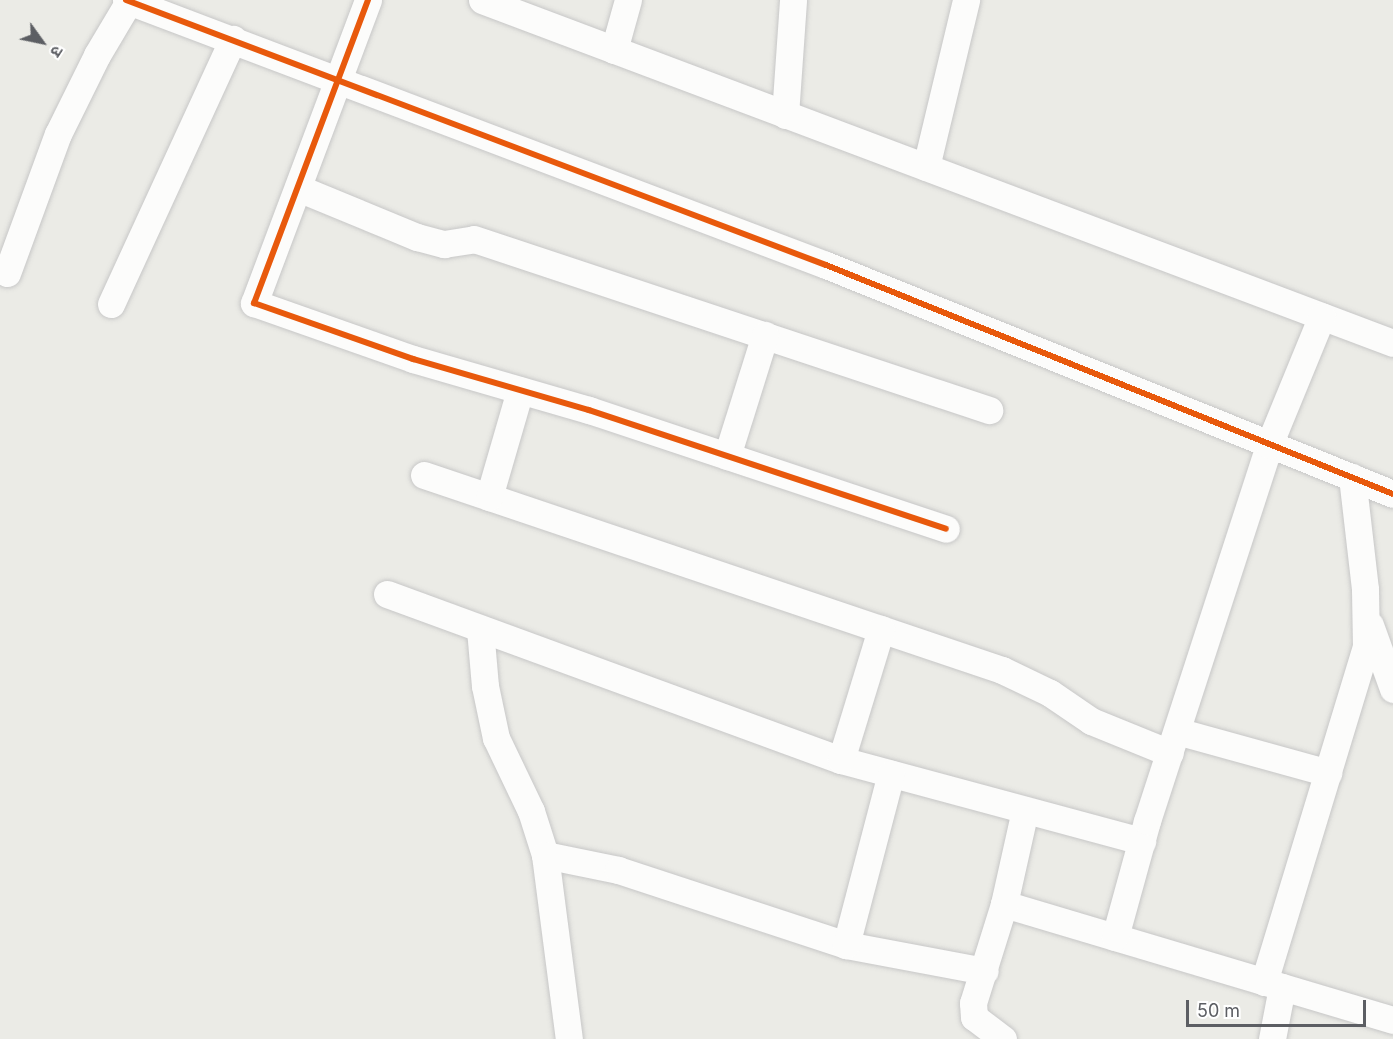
<!DOCTYPE html>
<html>
<head>
<meta charset="utf-8">
<style>
	body { margin:0 }
	#map { position:relative; width:1393px; height:1039px; overflow:hidden; background:#ebebe6; font-family:Inter,"Noto Sans Devanagari",sans-serif }
	div>[style] { position:absolute }
	.roads { filter:drop-shadow(0 0 2px #c7c7c7) drop-shadow(0 0 2px #c7c7c7) }
	.street>* { height:27px; margin:-13.5px; padding:0 13.5px; transform-origin:13.5px; border-radius:13.5px; background:#fcfcfb }
	.cycleway>* { height:6px; margin:-3px; padding:0 3px; transform-origin:3px; border-radius:3px; background:#e8590c }
	span { translate:-50% -50%; white-space:nowrap; text-align:center; line-height:1.15; -webkit-text-stroke:6px #fff; paint-order:stroke }
	.north { position:absolute; left:12px; top:12px; width:60px; height:60px; -webkit-text-stroke:4px #fff; paint-order:stroke; rotate:123deg; font-size:16px; font-weight:700; line-height:24px; text-align:center; color:#5c5e63 }
	.north::after { content:''; display:block; margin:auto; width:21px; height:27px; background:#5c5e63; clip-path:polygon(50% 0,100% 100%,50% 72%,0 100%) }
	.scale { position:absolute; left:1186px; top:1000px; width:180px; height:27px; box-sizing:border-box; border:3px solid #5c5e63; border-top:0; padding-left:8px; font-size:18px; line-height:21px; white-space:nowrap; color:#5c5e63; -webkit-text-stroke:4px #fff; paint-order:stroke }
</style>
</head>
<body>
<div id="map">
	<div class="roads">
		<div class="street">
			<div style="left:126px;top:0;width:748px;rotate:20.74deg"></div>
			<div style="left:826px;top:265px;width:611px;rotate:21.99deg"></div>
			<div style="left:368px;top:0;width:324px;rotate:110.6deg"></div>
			<div style="left:254px;top:303px;width:169px;rotate:19.4deg"></div>
			<div style="left:413px;top:359px;width:183px;rotate:16.2deg"></div>
			<div style="left:589px;top:410px;width:376px;rotate:18.4deg"></div>
			<div style="left:482px;top:0;width:973px;rotate:20.63deg"></div>
			<div style="left:614px;top:50px;width:52px;rotate:-74.4deg"></div>
			<div style="left:785px;top:115px;width:115px;rotate:-86deg"></div>
			<div style="left:926px;top:167px;width:172px;rotate:-76.5deg"></div>
			<div style="left:298px;top:188px;width:129px;rotate:22.4deg"></div>
			<div style="left:417px;top:237px;width:28px;rotate:15deg"></div>
			<div style="left:444px;top:244px;width:30px;rotate:-9deg"></div>
			<div style="left:474px;top:239px;width:543px;rotate:18.37deg"></div>
			<div style="left:7px;top:273px;width:148px;rotate:-69.9deg"></div>
			<div style="left:58px;top:134px;width:88px;rotate:-63.7deg"></div>
			<div style="left:97px;top:55px;width:63px;rotate:-59.3deg"></div>
			<div style="left:111px;top:304px;width:292px;rotate:-65.3deg"></div>
			<div style="left:727px;top:456px;width:127px;rotate:-72.6deg"></div>
			<div style="left:424px;top:475px;width:610px;rotate:18.64deg"></div>
			<div style="left:1002px;top:670px;width:53px;rotate:25.6deg"></div>
			<div style="left:1050px;top:693px;width:50px;rotate:34.3deg"></div>
			<div style="left:1091px;top:721px;width:85px;rotate:22.1deg"></div>
			<div style="left:489px;top:497px;width:111px;rotate:-73.8deg"></div>
			<div style="left:387px;top:594px;width:483px;rotate:20.1deg"></div>
			<div style="left:841px;top:760px;width:312px;rotate:15.1deg"></div>
			<div style="left:1370px;top:625px;width:68px;rotate:70.2deg"></div>
			<div style="left:480px;top:629px;width:57px;rotate:85deg"></div>
			<div style="left:485px;top:686px;width:53px;rotate:78.1deg"></div>
			<div style="left:496px;top:738px;width:81px;rotate:64.4deg"></div>
			<div style="left:531px;top:811px;width:46px;rotate:72.3deg"></div>
			<div style="left:545px;top:855px;width:186px;rotate:82.6deg"></div>
			<div style="left:1177px;top:731px;width:157px;rotate:15.5deg"></div>
			<div style="left:841px;top:760px;width:137px;rotate:-73deg"></div>
			<div style="left:545px;top:855px;width:75px;rotate:11.6deg"></div>
			<div style="left:618px;top:870px;width:240px;rotate:18.2deg"></div>
			<div style="left:846px;top:945px;width:141px;rotate:10.6deg"></div>
			<div style="left:1004px;top:904px;width:406px;rotate:16.6deg"></div>
			<div style="left:1115px;top:937px;width:120px;rotate:-74.6deg"></div>
			<div style="left:1147px;top:821px;width:395px;rotate:-72deg"></div>
			<div style="left:1269px;top:445px;width:139px;rotate:-67.7deg"></div>
			<div style="left:846px;top:945px;width:177px;rotate:-75.3deg"></div>
			<div style="left:1264px;top:982px;width:350px;rotate:-73.1deg"></div>
			<div style="left:1366px;top:647px;width:58px;rotate:-91deg"></div>
			<div style="left:1365px;top:589px;width:113px;rotate:-96.6deg"></div>
			<div style="left:1003px;top:1039px;width:36px;rotate:-143deg"></div>
			<div style="left:974px;top:1017px;width:14px;rotate:-94deg"></div>
			<div style="left:973px;top:1003px;width:104px;rotate:-72.6deg"></div>
			<div style="left:1004px;top:904px;width:96px;rotate:-77.4deg"></div>
			<div style="left:1272px;top:1039px;width:53px;rotate:-79.1deg"></div>
		</div>
	</div>
	<div class="cycleway">
		<div style="left:126px;top:0;width:748px;rotate:20.74deg"></div>
		<div style="left:826px;top:265px;width:611px;rotate:21.99deg"></div>
		<div style="left:368px;top:0;width:324px;rotate:110.6deg"></div>
		<div style="left:254px;top:303px;width:169px;rotate:19.4deg"></div>
		<div style="left:413px;top:359px;width:183px;rotate:16.2deg"></div>
		<div style="left:589px;top:410px;width:376px;rotate:18.4deg"></div>
	</div>
	<div class="north">उ</div>
	<div class="scale">50 m</div>
</div>
</body>
</html>
